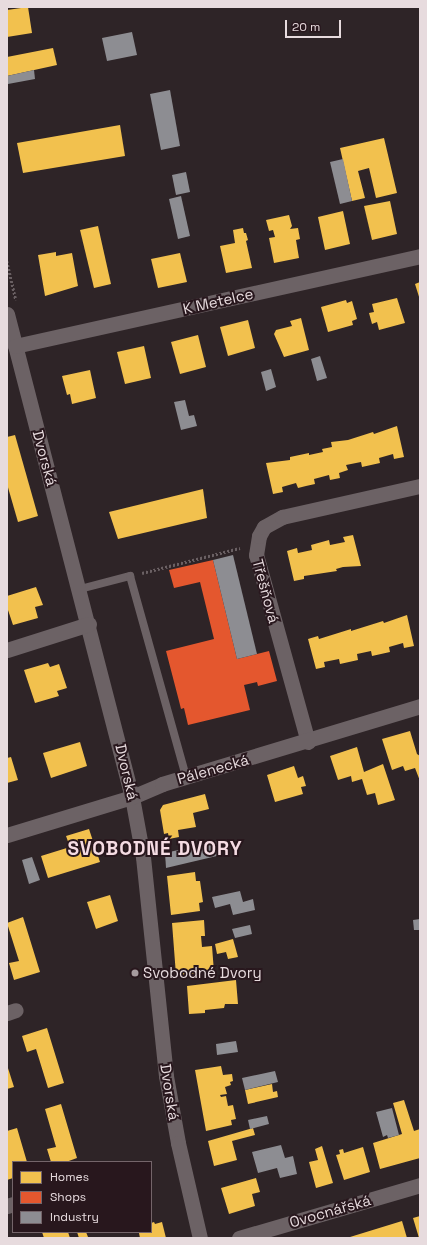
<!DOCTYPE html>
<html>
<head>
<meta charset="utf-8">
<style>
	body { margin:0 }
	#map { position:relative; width:427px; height:1245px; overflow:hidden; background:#2e2427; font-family:"Space Grotesk",sans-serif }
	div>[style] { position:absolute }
	.homes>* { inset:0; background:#f2c14e }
	.shops>* { inset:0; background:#e4572e }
	.industry>* { inset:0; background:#8d8d92 }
	.path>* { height:2.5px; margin-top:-1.25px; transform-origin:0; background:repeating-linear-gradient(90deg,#6a6063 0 2px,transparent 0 4px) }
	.lane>* { height:8px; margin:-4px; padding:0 4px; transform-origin:4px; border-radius:4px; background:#6c6265 }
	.street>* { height:15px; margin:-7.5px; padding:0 7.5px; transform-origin:7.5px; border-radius:7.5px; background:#6c6265 }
	.dots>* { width:11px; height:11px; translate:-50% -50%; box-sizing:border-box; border:2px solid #28171d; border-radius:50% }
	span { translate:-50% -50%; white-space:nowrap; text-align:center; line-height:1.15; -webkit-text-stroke:4px #28171d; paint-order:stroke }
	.street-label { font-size:15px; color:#e7dbde }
	.poi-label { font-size:15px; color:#e7dbde }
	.left { translate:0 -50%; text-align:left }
	.district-label { font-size:19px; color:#f5dce3; font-weight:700; letter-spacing:1px }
	.frame { position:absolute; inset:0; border:8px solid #e7dbde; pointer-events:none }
	.legend { position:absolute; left:12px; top:1161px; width:140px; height:72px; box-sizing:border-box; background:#28171d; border:1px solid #74656a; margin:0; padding:5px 7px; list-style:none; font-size:12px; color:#e7dbde }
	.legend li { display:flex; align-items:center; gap:8px; height:20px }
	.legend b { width:20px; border:1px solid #74656a }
	.scale { position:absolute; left:285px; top:20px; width:56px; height:18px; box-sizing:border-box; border:2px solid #e7dbde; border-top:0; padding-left:5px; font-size:12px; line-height:14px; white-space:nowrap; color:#e7dbde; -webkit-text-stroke:3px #28171d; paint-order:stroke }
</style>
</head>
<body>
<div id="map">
	<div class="homes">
		<div style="clip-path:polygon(28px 7px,32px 33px,7px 37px,7px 10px)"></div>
		<div style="clip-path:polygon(53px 48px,57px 65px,7px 76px,7px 57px)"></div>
		<div style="clip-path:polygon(120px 125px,125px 156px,23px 173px,17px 143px)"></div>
		<div style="clip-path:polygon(384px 138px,397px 193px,376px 198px,369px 168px,358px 171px,365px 198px,352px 201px,340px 148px)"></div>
		<div style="clip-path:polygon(390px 201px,397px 234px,372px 240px,364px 206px)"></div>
		<div style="clip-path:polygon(343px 211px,350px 244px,325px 250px,318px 217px)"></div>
		<div style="clip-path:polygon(289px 215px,292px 226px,290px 229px,298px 228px,300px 239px,296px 240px,299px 258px,274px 263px,269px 238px,275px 237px,273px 230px,269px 231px,266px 220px)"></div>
		<div style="clip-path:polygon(98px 226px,111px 284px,94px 288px,80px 230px)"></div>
		<div style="clip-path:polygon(243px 228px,244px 233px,246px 233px,248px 240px,246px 241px,252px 268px,226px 273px,220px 246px,235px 243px,233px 230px)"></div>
		<div style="clip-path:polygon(56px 252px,56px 256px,72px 253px,78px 286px,45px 296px,38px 255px)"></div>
		<div style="clip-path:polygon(180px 253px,187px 282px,158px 288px,151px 259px)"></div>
		<div style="clip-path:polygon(420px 282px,420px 300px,415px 284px)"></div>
		<div style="clip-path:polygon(397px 298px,405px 323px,379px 330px,377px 322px,372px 324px,369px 313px,374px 312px,372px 304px)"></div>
		<div style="clip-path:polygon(346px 300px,347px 303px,352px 301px,357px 319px,352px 321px,353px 325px,328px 332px,321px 307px)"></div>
		<div style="clip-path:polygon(301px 318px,309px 350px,284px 357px,274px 334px,276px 330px,292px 326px,290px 321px)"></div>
		<div style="clip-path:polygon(248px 320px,255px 348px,228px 356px,220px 327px)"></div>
		<div style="clip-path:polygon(198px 335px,206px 367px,180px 374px,171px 342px)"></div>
		<div style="clip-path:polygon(144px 346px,151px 378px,125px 384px,117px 352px)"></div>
		<div style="clip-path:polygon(90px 370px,96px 398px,72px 404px,70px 394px,67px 395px,62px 376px)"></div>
		<div style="clip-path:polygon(397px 426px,404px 457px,394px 459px,393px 454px,379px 458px,380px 463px,362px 467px,361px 462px,346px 465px,348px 470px,339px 473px,340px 478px,330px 480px,329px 475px,314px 479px,315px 484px,306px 486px,298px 488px,296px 483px,282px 487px,283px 492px,273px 494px,266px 463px,290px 460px,290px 457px,309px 453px,309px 455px,323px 452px,322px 449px,332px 447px,331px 442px,348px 440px,373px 432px,374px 434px)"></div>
		<div style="clip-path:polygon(15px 435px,38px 516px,18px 522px,7px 484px,7px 437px)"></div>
		<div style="clip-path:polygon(203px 489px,207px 518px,118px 539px,109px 512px)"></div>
		<div style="clip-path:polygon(353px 535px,361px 566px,343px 567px,336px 569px,337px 571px,304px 576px,304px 579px,294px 581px,287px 551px,297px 548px,298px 553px,312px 550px,311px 545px,329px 540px,330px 545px,345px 542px,343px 537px)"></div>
		<div style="clip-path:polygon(36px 587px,43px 605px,35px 607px,38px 618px,13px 625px,7px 607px,7px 596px)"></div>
		<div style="clip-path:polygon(407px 615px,414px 646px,404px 648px,403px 643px,389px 647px,390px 652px,372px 656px,371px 651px,357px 654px,358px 660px,340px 664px,339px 659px,324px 662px,325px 667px,316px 669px,308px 639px,318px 636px,319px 639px,351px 629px,351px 631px,383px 621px,384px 623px)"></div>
		<div style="clip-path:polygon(48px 663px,50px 667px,59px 664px,67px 688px,57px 691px,59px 696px,35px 703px,24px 670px)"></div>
		<div style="clip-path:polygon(410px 731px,417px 754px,420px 756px,420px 781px,415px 768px,405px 771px,403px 766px,392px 770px,382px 739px)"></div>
		<div style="clip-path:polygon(80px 742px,87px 766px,51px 778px,43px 753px)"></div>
		<div style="clip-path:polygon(357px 747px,364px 772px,383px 764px,395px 800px,378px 805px,375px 793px,367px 795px,362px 779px,352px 782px,351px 776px,338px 780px,330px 756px)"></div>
		<div style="clip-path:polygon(11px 757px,18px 780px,7px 783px,7px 758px)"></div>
		<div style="clip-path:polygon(294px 766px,298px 778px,303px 776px,306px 786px,301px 787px,303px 794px,275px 802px,267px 775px)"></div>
		<div style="clip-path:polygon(205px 794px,209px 809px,193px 813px,196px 827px,178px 830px,179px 837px,169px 839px,168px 833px,164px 834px,160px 810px,163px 805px)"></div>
		<div style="clip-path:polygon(89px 829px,100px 862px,48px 878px,41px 856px,70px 847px,66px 836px)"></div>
		<div style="clip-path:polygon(195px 872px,196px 881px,200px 881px,203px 902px,199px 903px,200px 911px,171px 915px,167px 876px)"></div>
		<div style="clip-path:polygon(110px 895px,118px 921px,96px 929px,87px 902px)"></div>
		<div style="clip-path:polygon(23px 917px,40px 972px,14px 980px,9px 963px,19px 961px,7px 923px)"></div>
		<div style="clip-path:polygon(204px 920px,205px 936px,201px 936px,202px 947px,212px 946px,214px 972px,176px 975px,172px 923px)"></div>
		<div style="clip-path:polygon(233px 939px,238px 957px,228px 959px,226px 952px,217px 954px,215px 944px)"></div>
		<div style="clip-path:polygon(236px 980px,238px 1004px,225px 1004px,224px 1008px,205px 1010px,205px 1013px,189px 1014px,187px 986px)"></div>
		<div style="clip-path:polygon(47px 1028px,64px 1083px,48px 1088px,36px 1049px,27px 1052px,22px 1036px)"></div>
		<div style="clip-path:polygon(7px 1065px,14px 1087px,7px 1089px)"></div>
		<div style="clip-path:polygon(221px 1066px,223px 1075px,232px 1074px,233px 1081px,230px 1082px,231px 1085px,225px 1087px,227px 1094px,220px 1095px,221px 1097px,226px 1096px,228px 1106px,233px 1105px,236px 1119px,231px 1120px,232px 1125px,206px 1131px,195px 1070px)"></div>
		<div style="clip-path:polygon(272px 1084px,273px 1092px,277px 1091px,278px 1097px,248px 1104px,245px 1090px)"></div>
		<div style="clip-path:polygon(404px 1100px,414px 1131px,420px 1129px,420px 1158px,380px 1169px,373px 1143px,402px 1134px,393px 1103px)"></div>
		<div style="clip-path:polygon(61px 1104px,77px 1158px,66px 1162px,51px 1162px,47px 1149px,56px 1147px,45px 1109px)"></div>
		<div style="clip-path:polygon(17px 1128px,27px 1162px,13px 1162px,13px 1178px,7px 1180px,7px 1131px)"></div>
		<div style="clip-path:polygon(253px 1128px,255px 1135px,232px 1141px,237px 1160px,214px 1166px,208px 1141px)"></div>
		<div style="clip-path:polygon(322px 1146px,333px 1183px,316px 1188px,309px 1162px,318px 1160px,315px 1149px)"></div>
		<div style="clip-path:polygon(363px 1147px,370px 1172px,344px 1180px,336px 1155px,340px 1154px,339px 1150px,343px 1149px,344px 1153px)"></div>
		<div style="clip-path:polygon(256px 1178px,260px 1192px,252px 1194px,255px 1206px,229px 1214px,221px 1188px)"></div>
		<div style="clip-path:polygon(420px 1216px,420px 1238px,419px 1238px,413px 1218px)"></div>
		<div style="clip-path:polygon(402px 1221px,407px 1238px,350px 1238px,350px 1237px)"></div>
		<div style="clip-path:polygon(154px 1222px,155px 1224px,162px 1222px,166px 1238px,140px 1238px,139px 1233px,151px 1232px,151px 1223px)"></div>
		<div style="clip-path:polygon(42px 1232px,68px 1232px,70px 1238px,44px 1238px)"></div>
		<div style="clip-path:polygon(77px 1232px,86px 1232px,88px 1237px,79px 1238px)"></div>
	</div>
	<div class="shops">
		<div style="clip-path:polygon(213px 560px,237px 659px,269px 651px,277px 681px,258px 686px,257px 682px,244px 685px,250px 710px,188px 725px,184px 708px,181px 709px,179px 701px,166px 651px,214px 639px,200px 582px,174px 588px,169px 570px)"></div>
	</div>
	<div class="industry">
		<div style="clip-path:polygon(132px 32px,137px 55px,107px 61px,102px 38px)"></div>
		<div style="clip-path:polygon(34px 70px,35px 79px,8px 84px,7px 76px)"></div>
		<div style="clip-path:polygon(170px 90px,180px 146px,161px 150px,150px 94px)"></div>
		<div style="clip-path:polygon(343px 159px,352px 201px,340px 204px,330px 162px)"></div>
		<div style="clip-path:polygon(186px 172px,190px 192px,176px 195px,172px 175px)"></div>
		<div style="clip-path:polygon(181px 196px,190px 236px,178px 239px,169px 199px)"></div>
		<div style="clip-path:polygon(320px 356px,327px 378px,317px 381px,311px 359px)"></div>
		<div style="clip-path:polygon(271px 369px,276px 387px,266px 391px,261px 372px)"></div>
		<div style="clip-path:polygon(185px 400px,189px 416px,194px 415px,197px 426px,181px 430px,174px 402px)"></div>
		<div style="clip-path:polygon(233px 555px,257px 654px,237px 659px,213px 560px)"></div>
		<div style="clip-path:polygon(218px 841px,221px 855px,166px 868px,165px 853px)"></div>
		<div style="clip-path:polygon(32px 857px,40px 880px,29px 884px,22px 860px)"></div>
		<div style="clip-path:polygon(240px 891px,243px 902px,253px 899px,255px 910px,233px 915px,230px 904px,215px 908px,212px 897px)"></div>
		<div style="clip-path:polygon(420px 919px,420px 930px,414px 930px,413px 920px)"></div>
		<div style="clip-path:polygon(250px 925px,252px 934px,235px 938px,232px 929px)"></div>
		<div style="clip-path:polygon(236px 1041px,238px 1052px,217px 1055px,216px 1044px)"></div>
		<div style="clip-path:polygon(275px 1071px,278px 1082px,245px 1090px,242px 1078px)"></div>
		<div style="clip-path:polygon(392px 1108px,399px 1135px,388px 1138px,387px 1135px,383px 1137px,376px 1112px)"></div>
		<div style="clip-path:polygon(267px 1116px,269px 1124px,250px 1129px,248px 1120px)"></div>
		<div style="clip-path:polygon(281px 1145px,285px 1158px,293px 1156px,297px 1174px,280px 1178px,277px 1168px,258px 1173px,252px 1152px)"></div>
	</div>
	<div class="path">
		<div style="left:7px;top:261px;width:40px;rotate:77deg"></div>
		<div style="left:142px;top:573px;width:101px;rotate:-14.3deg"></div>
	</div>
	<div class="lane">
		<div style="left:80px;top:589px;width:52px;rotate:-14.6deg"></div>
		<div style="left:130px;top:576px;width:209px;rotate:74.4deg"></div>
	</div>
	<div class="street">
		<div style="left:7px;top:314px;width:499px;rotate:75.5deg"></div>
		<div style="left:132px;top:797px;width:61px;rotate:79.6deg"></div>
		<div style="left:143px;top:857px;width:220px;rotate:84deg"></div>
		<div style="left:166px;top:1076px;width:68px;rotate:79.8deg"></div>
		<div style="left:178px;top:1143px;width:98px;rotate:77deg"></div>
		<div style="left:15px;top:346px;width:415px;rotate:-12.5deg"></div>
		<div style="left:7px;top:650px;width:86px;rotate:-17.6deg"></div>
		<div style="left:308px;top:742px;width:194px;rotate:-105.5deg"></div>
		<div style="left:256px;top:555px;width:19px;rotate:-81deg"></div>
		<div style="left:259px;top:536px;width:10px;rotate:-61deg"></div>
		<div style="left:264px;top:527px;width:21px;rotate:-29deg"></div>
		<div style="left:282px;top:517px;width:141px;rotate:-12.7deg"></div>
		<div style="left:7px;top:835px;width:131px;rotate:-16.9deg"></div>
		<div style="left:132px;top:797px;width:33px;rotate:-23deg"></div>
		<div style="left:162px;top:784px;width:270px;rotate:-16.8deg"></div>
		<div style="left:7px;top:1013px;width:9px;rotate:-18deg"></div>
		<div style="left:7px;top:1206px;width:6px;rotate:-18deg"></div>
		<div style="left:239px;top:1238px;width:189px;rotate:-16.3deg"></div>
	</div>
	<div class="dots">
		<div style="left:135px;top:973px;background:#a69b9e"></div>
	</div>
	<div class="street-label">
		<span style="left:218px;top:301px;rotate:-13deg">K Metelce</span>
		<span style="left:45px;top:458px;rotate:75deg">Dvorská</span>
		<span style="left:266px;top:591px;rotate:75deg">Třešňová</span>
		<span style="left:213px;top:769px;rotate:-16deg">Pálenecká</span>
		<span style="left:127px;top:772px;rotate:77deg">Dvorská</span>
		<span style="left:170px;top:1092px;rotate:81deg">Dvorská</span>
		<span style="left:330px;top:1211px;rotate:-16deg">Ovocnářská</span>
	</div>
	<div class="poi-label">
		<span class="left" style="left:143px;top:973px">Svobodné Dvory</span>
	</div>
	<div class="district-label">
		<span style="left:155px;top:849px">SVOBODNÉ DVORY</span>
	</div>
	<div class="frame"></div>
	<ul class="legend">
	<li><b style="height:11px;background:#f2c14e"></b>Homes</li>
	<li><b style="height:11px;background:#e4572e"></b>Shops</li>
	<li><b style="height:11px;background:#8d8d92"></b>Industry</li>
	</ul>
	<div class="scale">20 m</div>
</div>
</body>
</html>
